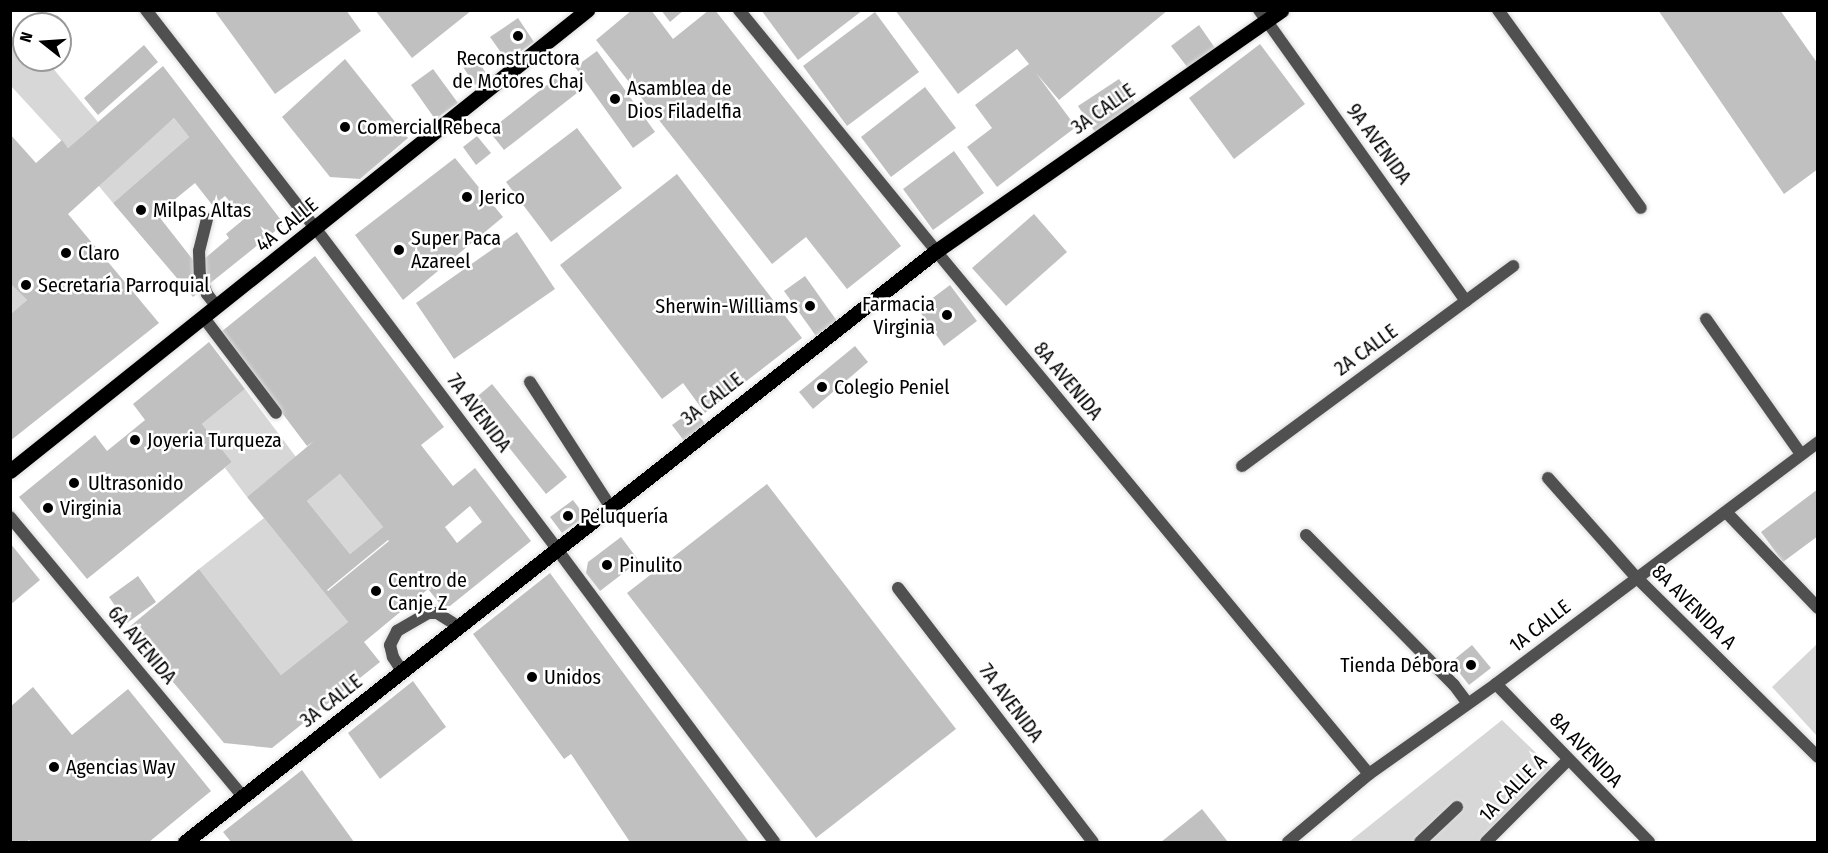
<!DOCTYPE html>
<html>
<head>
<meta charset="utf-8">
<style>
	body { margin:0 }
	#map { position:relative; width:1828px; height:853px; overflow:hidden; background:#fff; font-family:"Fira Sans Condensed",sans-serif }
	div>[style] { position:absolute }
	.green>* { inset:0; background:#d7d7d7 }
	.building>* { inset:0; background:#c0c0c0 }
	.roads { filter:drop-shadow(0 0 2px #dbdbdb) drop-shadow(0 0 2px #dbdbdb) }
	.service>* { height:12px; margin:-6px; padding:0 6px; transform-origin:6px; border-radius:6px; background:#505050 }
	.minor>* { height:12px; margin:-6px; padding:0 6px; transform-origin:6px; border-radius:6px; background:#505050 }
	.tertiary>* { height:12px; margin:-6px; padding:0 6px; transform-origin:6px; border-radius:6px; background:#505050 }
	.primary>* { height:15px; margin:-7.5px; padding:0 7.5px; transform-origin:7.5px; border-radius:7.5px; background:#000 }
	.dots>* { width:16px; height:16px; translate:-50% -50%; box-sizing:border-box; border:3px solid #fff; border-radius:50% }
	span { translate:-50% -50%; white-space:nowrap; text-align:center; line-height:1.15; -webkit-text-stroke:5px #fff; paint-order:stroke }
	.poi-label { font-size:20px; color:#000 }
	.left { translate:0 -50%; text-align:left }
	.right { translate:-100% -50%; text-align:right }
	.street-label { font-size:20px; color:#000 }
	.frame { position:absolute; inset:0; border:12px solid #000; pointer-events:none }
	.north { position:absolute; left:12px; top:12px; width:60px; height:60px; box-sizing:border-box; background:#fff; border:2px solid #999; border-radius:50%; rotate:287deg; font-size:16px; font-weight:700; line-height:24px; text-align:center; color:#000 }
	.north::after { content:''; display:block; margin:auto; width:21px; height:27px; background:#000; clip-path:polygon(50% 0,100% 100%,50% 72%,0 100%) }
</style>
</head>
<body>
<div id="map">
	<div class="green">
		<div style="clip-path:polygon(10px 34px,24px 50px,24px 60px,32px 60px,35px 64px,46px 60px,98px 122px,68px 148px,11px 86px)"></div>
		<div style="clip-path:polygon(174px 118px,189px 137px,113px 203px,98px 185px)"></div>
		<div style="clip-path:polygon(11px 283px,27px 300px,11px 315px)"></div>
		<div style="clip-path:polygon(245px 389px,296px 457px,247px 497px,225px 468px,232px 462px,202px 424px)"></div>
		<div style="clip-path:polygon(340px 474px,383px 527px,350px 554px,307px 501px)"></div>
		<div style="clip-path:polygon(264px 518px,348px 622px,281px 675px,199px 569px)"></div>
		<div style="clip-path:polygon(1817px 644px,1817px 736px,1772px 687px)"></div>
		<div style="clip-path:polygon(1502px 720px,1557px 773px,1483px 842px,1349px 842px)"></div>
	</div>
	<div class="building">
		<div style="clip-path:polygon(214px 10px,346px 10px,361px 31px,275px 94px)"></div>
		<div style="clip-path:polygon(375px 10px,472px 10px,412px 58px)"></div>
		<div style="clip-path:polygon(632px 10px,651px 10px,673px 39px,709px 10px,715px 10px,901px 246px,847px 289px,806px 237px,772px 264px,596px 40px)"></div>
		<div style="clip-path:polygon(661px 10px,684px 10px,670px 22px)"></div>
		<div style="clip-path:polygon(761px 10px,863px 10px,798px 60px)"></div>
		<div style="clip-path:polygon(895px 10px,1168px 10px,1059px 100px,1036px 73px,1076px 127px,997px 187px,967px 147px,992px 128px,975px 105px,1029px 64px,1017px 49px,958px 94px)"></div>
		<div style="clip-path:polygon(1658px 10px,1780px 10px,1818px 64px,1818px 169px,1784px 194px)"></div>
		<div style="clip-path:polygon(875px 12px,919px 72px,847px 126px,803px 66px)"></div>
		<div style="clip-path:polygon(518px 18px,534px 42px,507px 61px,490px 37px)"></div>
		<div style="clip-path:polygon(1199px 25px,1215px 48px,1188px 68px,1171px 46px)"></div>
		<div style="clip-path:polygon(1260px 44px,1305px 104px,1234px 159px,1189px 98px)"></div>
		<div style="clip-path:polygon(144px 45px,158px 62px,98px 115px,84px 98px)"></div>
		<div style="clip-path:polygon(597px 51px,655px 132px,633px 148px,575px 67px)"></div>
		<div style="clip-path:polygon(474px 55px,488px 76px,475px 85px,461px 64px)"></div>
		<div style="clip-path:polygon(345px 59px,408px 138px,360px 179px,330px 177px,282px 117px)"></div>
		<div style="clip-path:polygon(evenodd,163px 66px,284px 224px,193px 297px,113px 203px,189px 137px,174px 118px,68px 214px,159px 323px,10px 441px,10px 315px,27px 300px,10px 283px,10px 134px,36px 163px,62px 140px,68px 148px,163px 66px,195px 183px,213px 206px,225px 196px,244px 219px,226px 234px,229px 238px,197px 265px,157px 214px,195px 183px)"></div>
		<div style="clip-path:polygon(433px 69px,458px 103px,435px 119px,411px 85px)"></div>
		<div style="clip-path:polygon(562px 73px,577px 93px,504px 150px,489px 131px)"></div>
		<div style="clip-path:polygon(1119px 79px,1138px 107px,1097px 135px,1078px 106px)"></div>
		<div style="clip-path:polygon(925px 87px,956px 128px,891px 177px,861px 137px)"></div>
		<div style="clip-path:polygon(577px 128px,622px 188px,551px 242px,506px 182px)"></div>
		<div style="clip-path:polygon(477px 136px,491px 153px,476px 165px,463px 147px)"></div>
		<div style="clip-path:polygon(954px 151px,984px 193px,933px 230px,903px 189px)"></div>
		<div style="clip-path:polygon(455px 158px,503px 217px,403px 300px,355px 235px)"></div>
		<div style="clip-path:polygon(677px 174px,802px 338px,705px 413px,683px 383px,662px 399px,560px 265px)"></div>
		<div style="clip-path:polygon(1034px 214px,1067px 252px,1006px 306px,972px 268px)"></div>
		<div style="clip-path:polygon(517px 232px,555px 289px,454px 359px,416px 303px)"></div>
		<div style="clip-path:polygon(evenodd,315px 256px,444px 427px,421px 445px,453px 486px,475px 468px,531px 541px,445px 610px,428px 589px,364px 642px,380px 662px,272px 748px,224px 743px,128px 628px,199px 569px,281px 675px,348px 622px,247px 497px,314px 441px,307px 446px,221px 332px,315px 256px,340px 474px,383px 527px,350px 554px,307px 501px,340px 474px,315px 256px,470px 506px,482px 522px,457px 543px,445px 527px,470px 506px,315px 256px,388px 540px,389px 541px,328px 591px,327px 590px,388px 540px)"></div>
		<div style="clip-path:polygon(805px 276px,837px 321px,816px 336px,784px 291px)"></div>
		<div style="clip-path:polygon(950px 285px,977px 321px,944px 346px,918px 309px)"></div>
		<div style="clip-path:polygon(209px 342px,245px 389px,202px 424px,232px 462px,87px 579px,19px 497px,95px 435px,107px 451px,145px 420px,133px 404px)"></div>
		<div style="clip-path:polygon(855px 346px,868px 362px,813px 409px,799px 392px)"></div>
		<div style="clip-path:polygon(492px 384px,567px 477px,546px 494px,472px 401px)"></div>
		<div style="clip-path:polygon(694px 409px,706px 425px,685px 442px,672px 425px)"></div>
		<div style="clip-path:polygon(767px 484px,956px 729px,816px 838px,627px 593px)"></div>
		<div style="clip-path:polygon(1818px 489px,1818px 536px,1783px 562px,1761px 532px)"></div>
		<div style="clip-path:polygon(573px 500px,585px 516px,562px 533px,550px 517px)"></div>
		<div style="clip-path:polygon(621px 537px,639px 561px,600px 591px,586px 573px,588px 562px)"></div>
		<div style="clip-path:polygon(10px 543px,40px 580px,10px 605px)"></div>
		<div style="clip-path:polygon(550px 573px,613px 659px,749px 842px,630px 842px,571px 754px,564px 759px,473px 634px)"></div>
		<div style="clip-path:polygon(138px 576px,156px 602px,127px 623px,109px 597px)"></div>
		<div style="clip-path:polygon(1472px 645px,1491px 668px,1469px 685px,1451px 662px)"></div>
		<div style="clip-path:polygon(413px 681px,446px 727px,380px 779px,348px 733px)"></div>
		<div style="clip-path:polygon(33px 687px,72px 735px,128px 689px,211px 791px,149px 842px,31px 842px,29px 840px,26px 842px,10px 842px,10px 707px)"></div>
		<div style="clip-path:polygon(302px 770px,354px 842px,231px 842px,223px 832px)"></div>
		<div style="clip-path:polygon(1202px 809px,1228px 842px,1161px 842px)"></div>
	</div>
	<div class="roads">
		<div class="service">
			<div style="left:207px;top:219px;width:33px;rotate:104deg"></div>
			<div style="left:199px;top:251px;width:24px;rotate:88deg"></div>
			<div style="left:200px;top:275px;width:20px;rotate:70deg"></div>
			<div style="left:207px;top:294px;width:16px;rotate:52deg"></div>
			<div style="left:204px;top:318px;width:119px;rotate:52.8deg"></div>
			<div style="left:530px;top:382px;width:148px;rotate:57.2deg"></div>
			<div style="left:1306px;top:535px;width:211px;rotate:45.4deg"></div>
			<div style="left:1454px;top:685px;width:21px;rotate:53deg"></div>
			<div style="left:402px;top:671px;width:17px;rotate:-123deg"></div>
			<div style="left:393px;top:657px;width:12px;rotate:-104deg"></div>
			<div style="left:390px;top:645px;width:16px;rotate:-63deg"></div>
			<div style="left:397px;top:631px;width:36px;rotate:-30deg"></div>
			<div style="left:428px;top:613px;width:9px"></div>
			<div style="left:437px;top:613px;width:25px;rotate:32deg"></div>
			<div style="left:1420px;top:842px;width:51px;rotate:-43.4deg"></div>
		</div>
		<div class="minor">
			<div style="left:1259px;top:10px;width:357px;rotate:54.6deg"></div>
			<div style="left:1498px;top:10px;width:244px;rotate:54.2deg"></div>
			<div style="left:936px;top:251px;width:679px;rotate:50.38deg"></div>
			<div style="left:1706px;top:319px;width:165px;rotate:54.9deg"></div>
			<div style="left:1242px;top:466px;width:337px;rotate:-36.4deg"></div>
			<div style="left:1548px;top:478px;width:132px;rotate:48.4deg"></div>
			<div style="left:1636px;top:577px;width:256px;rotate:44.7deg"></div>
			<div style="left:1726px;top:512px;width:133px;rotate:46.2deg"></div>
			<div style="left:10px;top:517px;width:364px;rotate:50.2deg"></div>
			<div style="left:556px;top:548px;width:366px;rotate:53.4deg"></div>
			<div style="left:898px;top:588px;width:320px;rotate:52.5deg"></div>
			<div style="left:1496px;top:684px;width:220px;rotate:45.9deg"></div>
			<div style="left:1288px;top:842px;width:106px;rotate:-40deg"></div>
			<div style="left:1369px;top:774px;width:156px;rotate:-35.3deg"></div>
			<div style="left:1496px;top:684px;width:403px;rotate:-36.9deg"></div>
			<div style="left:1486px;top:842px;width:116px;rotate:-45deg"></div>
		</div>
		<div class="tertiary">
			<div style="left:146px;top:10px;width:277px;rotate:52.2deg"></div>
			<div style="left:316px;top:229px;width:399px;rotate:53deg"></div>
			<div style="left:739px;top:10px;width:311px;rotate:50.7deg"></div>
		</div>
		<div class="primary">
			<div style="left:10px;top:471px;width:739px;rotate:-38.62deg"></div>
			<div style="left:185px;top:842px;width:956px;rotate:-38.2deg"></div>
			<div style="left:936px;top:251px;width:421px;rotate:-34.9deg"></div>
		</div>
	</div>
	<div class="dots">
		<div style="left:518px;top:36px;background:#000"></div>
		<div style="left:615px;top:99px;background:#000"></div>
		<div style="left:345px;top:127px;background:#000"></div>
		<div style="left:467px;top:197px;background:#000"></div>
		<div style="left:141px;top:210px;background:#000"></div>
		<div style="left:399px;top:250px;background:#000"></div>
		<div style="left:66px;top:253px;background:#000"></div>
		<div style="left:26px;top:285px;background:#000"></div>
		<div style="left:810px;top:306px;background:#000"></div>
		<div style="left:947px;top:315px;background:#000"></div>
		<div style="left:822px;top:387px;background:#000"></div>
		<div style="left:135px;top:440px;background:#000"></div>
		<div style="left:74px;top:483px;background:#000"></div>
		<div style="left:48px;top:508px;background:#000"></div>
		<div style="left:568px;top:516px;background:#000"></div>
		<div style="left:607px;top:565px;background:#000"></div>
		<div style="left:376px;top:591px;background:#000"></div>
		<div style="left:1471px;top:665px;background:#000"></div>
		<div style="left:532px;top:677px;background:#000"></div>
		<div style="left:54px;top:767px;background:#000"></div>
	</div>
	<div class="poi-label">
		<span style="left:518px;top:70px">Reconstructora<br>de Motores Chaj</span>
		<span class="left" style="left:627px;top:100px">Asamblea de<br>Dios Filadelfia</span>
		<span class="left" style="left:357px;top:127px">Comercial Rebeca</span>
		<span class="left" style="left:479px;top:197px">Jerico</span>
		<span class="left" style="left:153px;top:210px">Milpas Altas</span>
		<span class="left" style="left:411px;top:250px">Super Paca<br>Azareel</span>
		<span class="left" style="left:78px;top:253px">Claro</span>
		<span class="left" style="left:38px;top:285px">Secretaría Parroquial</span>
		<span class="right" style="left:935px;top:316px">Farmacia<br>Virginia</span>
		<span class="right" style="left:798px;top:306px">Sherwin-Williams</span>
		<span class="left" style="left:834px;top:387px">Colegio Peniel</span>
		<span class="left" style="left:147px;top:440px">Joyeria Turqueza</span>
		<span class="left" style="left:88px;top:483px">Ultrasonido</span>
		<span class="left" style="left:60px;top:508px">Virginia</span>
		<span class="left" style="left:580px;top:516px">Peluquería</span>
		<span class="left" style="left:619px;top:565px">Pinulito</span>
		<span class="left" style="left:388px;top:592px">Centro de<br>Canje Z</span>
		<span class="right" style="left:1459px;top:665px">Tienda Débora</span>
		<span class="left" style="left:544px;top:677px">Unidos</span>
		<span class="left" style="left:66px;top:767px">Agencias Way</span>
	</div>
	<div class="street-label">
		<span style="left:1103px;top:109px;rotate:-35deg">3A CALLE</span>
		<span style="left:1379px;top:144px;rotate:54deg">9A AVENIDA</span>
		<span style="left:287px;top:225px;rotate:-39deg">4A CALLE</span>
		<span style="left:1366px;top:350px;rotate:-36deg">2A CALLE</span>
		<span style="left:1068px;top:381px;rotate:50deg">8A AVENIDA</span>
		<span style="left:712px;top:399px;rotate:-38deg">3A CALLE</span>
		<span style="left:479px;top:413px;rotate:53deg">7A AVENIDA</span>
		<span style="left:1694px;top:607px;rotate:45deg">8A AVENIDA A</span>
		<span style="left:1540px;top:626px;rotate:-38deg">1A CALLE</span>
		<span style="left:142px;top:645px;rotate:50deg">6A AVENIDA</span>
		<span style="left:331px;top:701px;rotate:-38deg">3A CALLE</span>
		<span style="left:1011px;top:703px;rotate:53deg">7A AVENIDA</span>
		<span style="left:1586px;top:750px;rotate:46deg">8A AVENIDA</span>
		<span style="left:1513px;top:788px;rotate:-45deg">1A CALLE A</span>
	</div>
	<div class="frame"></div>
	<div class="north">N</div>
</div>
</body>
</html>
